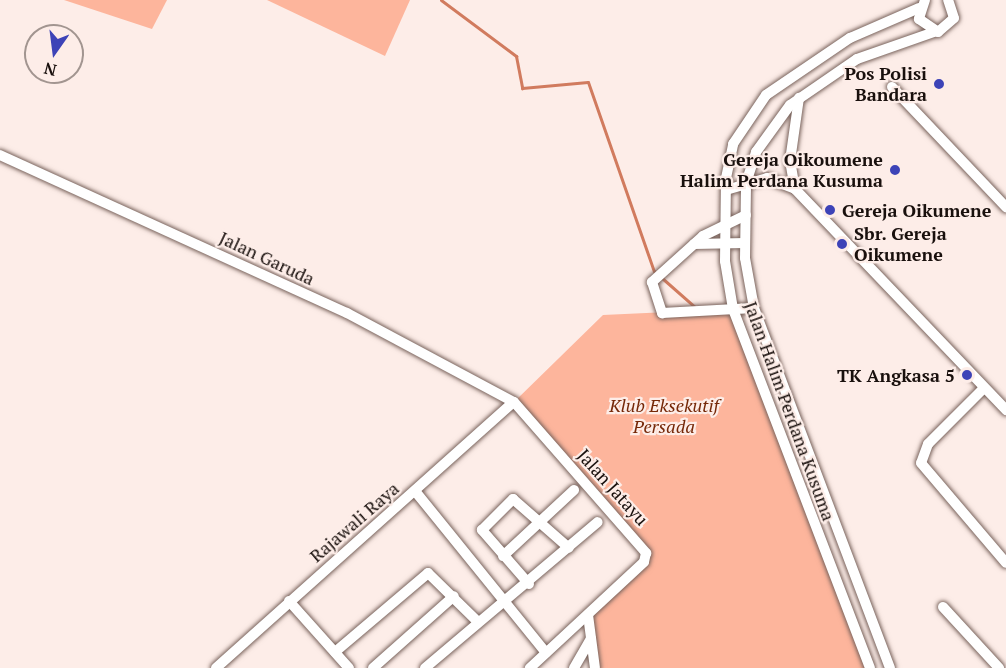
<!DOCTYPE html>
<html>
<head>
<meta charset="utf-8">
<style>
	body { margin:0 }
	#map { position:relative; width:1006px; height:668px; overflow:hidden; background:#fdede8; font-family:"PT Serif",serif }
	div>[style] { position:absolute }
	.green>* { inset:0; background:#fdb59c }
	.stream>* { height:3px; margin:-1.5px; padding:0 1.5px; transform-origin:1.5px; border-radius:1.5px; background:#d17b5e }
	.roads { filter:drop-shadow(0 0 2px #79635c) drop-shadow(0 0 2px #79635c) }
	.minor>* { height:10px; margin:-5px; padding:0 5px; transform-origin:5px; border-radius:5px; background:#fff }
	.dots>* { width:16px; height:16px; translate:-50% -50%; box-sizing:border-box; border:3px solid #fdede8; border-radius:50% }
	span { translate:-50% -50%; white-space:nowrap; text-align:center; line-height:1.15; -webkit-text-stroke:4.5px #fdede8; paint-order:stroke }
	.poi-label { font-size:18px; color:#19100d; font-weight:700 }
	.right { translate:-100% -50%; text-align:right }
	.left { translate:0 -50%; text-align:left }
	.street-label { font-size:18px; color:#19100d }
	.park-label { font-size:18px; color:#762808; font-style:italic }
	.north { position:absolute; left:24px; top:24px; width:60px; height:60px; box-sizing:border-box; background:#fdede8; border:2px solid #a29590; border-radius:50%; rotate:194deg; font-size:16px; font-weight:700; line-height:24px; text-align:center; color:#19100d }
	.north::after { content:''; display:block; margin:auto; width:21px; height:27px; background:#3d43b7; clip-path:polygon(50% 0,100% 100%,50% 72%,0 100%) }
</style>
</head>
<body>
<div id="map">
	<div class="green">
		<div style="clip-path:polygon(64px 0,167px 0,152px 29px)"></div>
		<div style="clip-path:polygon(267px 0,410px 0,385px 56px)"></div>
		<div style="clip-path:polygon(733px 309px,870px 668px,595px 668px,588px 615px,646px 553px,514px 402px,603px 315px)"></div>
	</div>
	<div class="stream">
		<div style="left:441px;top:0;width:94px;rotate:36.7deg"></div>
		<div style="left:516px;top:56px;width:33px;rotate:79deg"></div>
		<div style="left:522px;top:88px;width:66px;rotate:-5.2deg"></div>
		<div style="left:588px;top:82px;width:200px;rotate:70.8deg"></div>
		<div style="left:654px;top:271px;width:55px;rotate:41.3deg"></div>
	</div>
	<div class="roads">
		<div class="minor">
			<div style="left:925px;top:0;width:20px;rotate:108deg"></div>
			<div style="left:919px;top:19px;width:23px;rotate:34deg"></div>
			<div style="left:938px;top:32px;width:21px;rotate:-41deg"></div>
			<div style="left:954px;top:18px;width:19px;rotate:-108deg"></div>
			<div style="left:892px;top:87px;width:166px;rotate:46.5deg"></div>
			<div style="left:0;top:155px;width:381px;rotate:24.5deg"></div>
			<div style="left:347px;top:313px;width:189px;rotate:28.1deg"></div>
			<div style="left:514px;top:402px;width:201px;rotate:48.8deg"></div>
			<div style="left:646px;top:553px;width:9px;rotate:103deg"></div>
			<div style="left:644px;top:562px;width:156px;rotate:137.1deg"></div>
			<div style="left:795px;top:189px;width:28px;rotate:-100deg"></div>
			<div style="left:790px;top:161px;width:64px;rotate:-81.9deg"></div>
			<div style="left:726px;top:190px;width:43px;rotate:-16.3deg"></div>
			<div style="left:767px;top:178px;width:30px;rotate:21deg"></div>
			<div style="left:795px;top:189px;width:306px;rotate:46.3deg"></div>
			<div style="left:746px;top:215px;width:48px;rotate:154deg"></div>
			<div style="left:703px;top:236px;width:69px;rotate:138deg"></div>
			<div style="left:652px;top:282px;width:33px;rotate:72deg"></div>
			<div style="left:662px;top:313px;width:92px;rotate:-3.1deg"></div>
			<div style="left:694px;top:244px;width:51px;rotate:-1.1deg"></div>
			<div style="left:984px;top:388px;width:79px;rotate:135deg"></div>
			<div style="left:928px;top:444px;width:20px;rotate:110deg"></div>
			<div style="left:921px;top:463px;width:131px;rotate:49.6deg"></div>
			<div style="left:415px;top:491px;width:208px;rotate:51deg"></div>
			<div style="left:503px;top:556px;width:97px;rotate:-42.9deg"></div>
			<div style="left:529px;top:584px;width:72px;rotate:-131deg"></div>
			<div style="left:482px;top:530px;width:44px;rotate:-45deg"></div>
			<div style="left:513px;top:499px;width:74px;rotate:41.2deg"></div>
			<div style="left:289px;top:601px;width:90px;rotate:48.2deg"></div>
			<div style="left:943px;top:607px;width:83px;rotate:47.4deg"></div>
			<div style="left:588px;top:615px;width:53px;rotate:82.5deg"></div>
			<div style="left:335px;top:652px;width:122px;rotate:-40.3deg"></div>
			<div style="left:428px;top:573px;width:67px;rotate:44.4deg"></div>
			<div style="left:216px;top:668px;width:399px;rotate:-41.8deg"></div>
			<div style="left:373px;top:668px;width:108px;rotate:-41.6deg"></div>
			<div style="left:425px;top:668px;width:226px;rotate:-40.2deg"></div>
			<div style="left:574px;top:668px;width:34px;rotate:-60deg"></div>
			<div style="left:870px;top:668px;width:384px;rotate:-110.9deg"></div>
			<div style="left:733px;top:309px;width:49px;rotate:-99.5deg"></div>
			<div style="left:725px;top:261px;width:83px;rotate:-89.3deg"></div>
			<div style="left:726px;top:178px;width:35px;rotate:-78deg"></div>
			<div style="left:733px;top:144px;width:59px;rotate:-56deg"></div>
			<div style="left:766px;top:95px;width:102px;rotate:-34.2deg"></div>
			<div style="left:850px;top:38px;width:75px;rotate:-23.5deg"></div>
			<div style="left:890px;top:668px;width:385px;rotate:-110.7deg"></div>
			<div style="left:754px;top:308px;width:51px;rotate:-100.2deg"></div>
			<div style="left:745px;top:258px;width:75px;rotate:-89.2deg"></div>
			<div style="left:746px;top:183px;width:33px;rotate:-72deg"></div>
			<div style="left:756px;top:152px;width:58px;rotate:-54.1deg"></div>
			<div style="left:790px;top:105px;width:81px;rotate:-34.5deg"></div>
			<div style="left:857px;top:59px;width:82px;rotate:-19.3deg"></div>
		</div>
	</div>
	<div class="dots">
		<div style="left:939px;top:84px;background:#3d43b7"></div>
		<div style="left:895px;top:170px;background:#3d43b7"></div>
		<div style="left:830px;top:210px;background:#3d43b7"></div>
		<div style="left:842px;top:244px;background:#3d43b7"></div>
		<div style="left:967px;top:375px;background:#3d43b7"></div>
	</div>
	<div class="poi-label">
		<span class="right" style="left:927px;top:84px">Pos Polisi<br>Bandara</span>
		<span class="right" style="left:883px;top:170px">Gereja Oikoumene<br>Halim Perdana Kusuma</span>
		<span class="left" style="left:842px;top:210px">Gereja Oikumene</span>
		<span class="left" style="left:854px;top:244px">Sbr. Gereja<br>Oikumene</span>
		<span class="right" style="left:955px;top:375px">TK Angkasa 5</span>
	</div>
	<div class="street-label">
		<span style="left:267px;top:258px;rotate:25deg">Jalan Garuda</span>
		<span style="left:790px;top:411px;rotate:70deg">Jalan Halim Perdana Kusuma</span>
		<span style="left:613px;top:487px;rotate:48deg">Jalan Jatayu</span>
		<span style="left:354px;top:522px;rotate:-41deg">Rajawali Raya</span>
	</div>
	<div class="park-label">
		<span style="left:664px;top:416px">Klub Eksekutif<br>Persada</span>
	</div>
	<div class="north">N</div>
</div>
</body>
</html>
